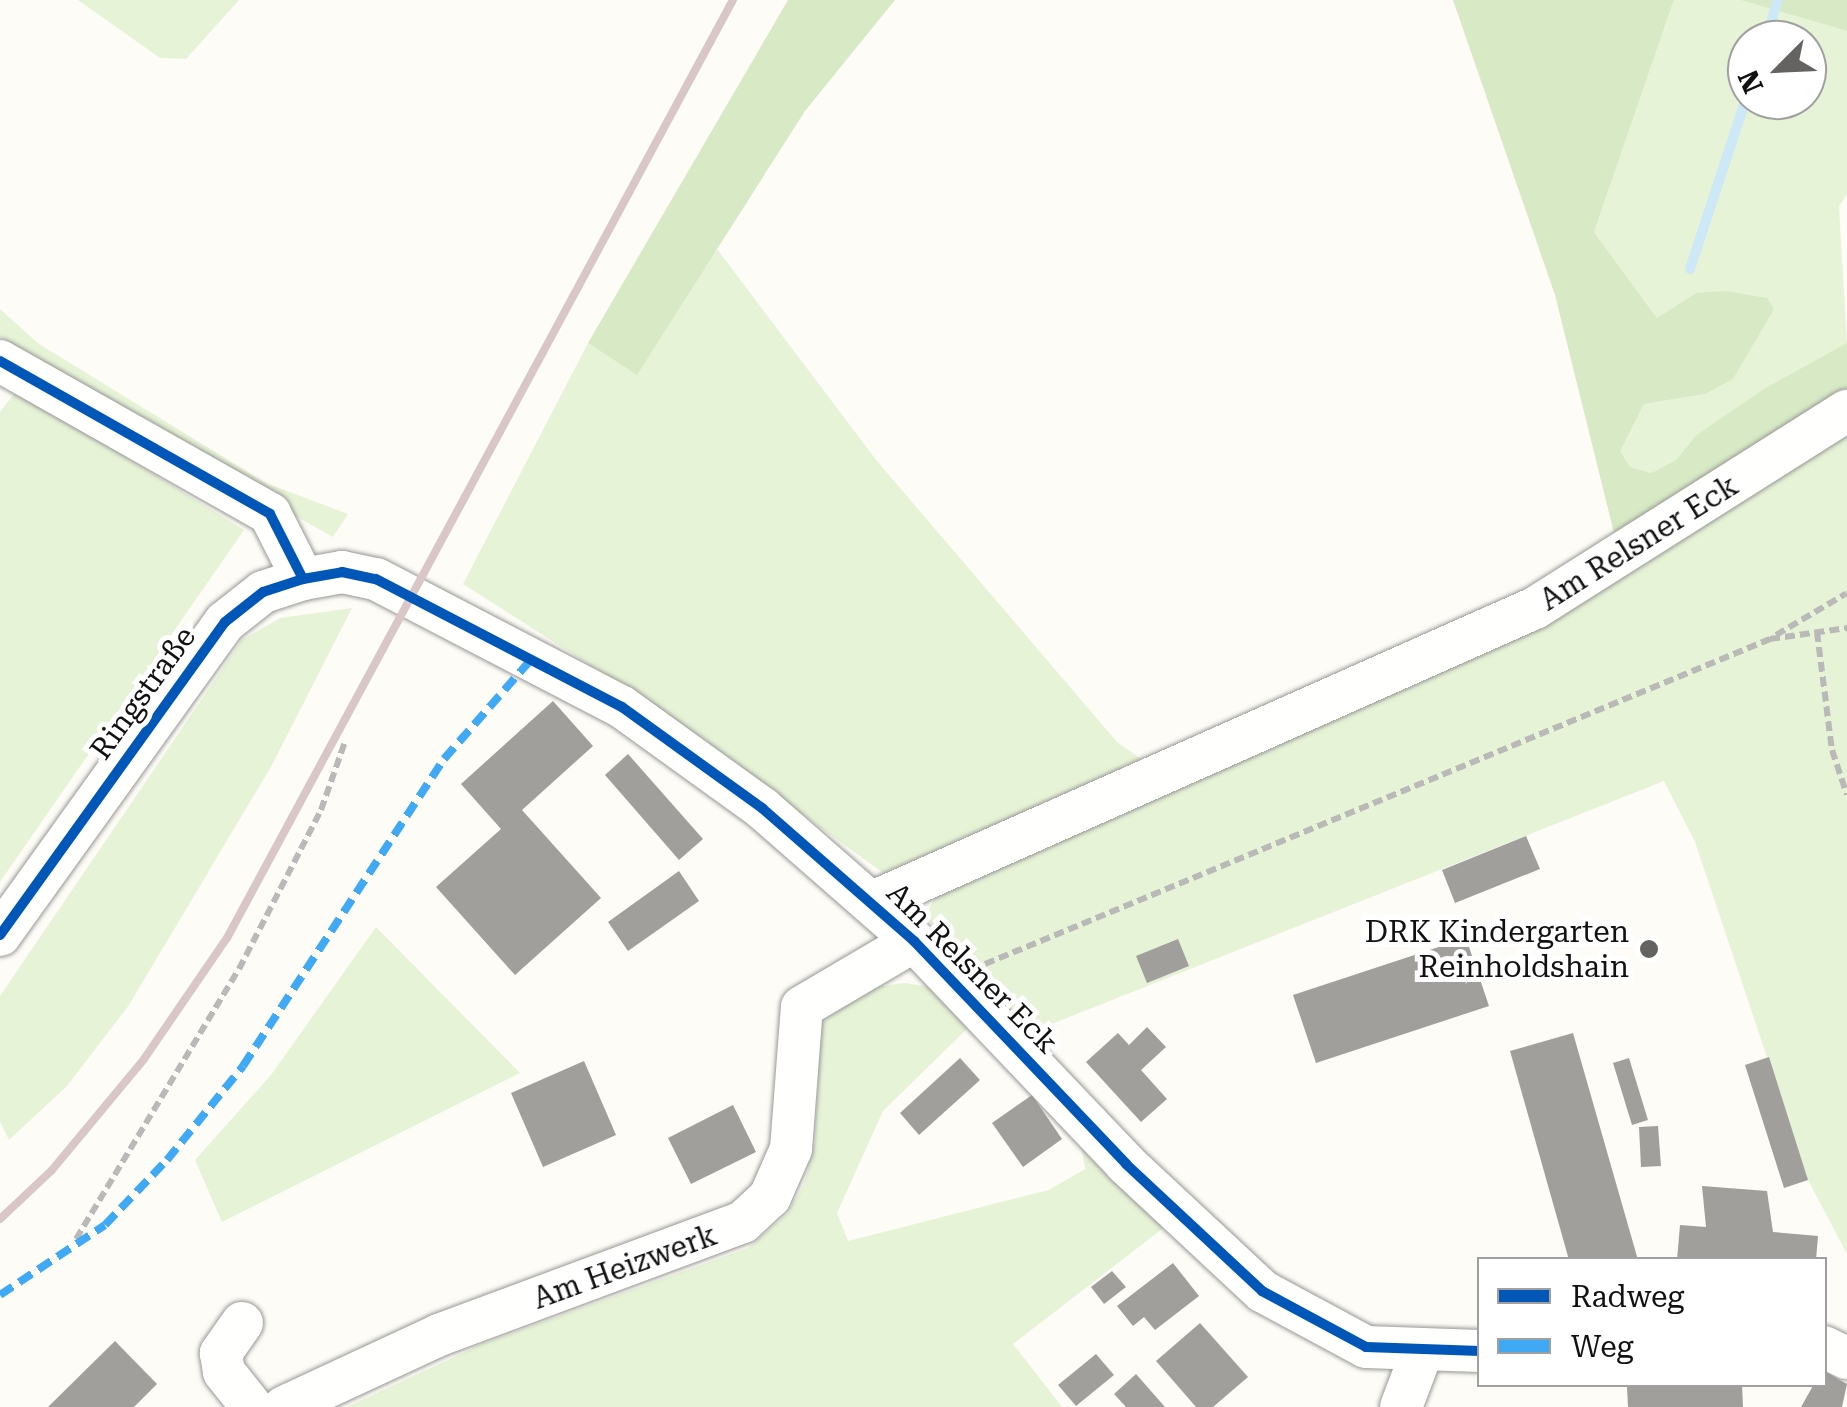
<!DOCTYPE html>
<html>
<head>
<meta charset="utf-8">
<style>
	body { margin:0 }
	#map { position:relative; width:1847px; height:1407px; overflow:hidden; background:#fdfcf7; font-family:"Roboto Serif",serif }
	div>[style] { position:absolute }
	.green>* { inset:0; background:#e7f3d7 }
	.forest>* { inset:0; background:#d8eac5 }
	.stream>* { height:10px; margin:-5px; padding:0 5px; transform-origin:5px; border-radius:5px; background:#cde8f7 }
	.building>* { inset:0; background:#a19f9c }
	.path>* { height:6px; margin-top:-3px; transform-origin:0; background:repeating-linear-gradient(90deg,#b9b9b8 0 10px,transparent 0 15px) }
	.roads { filter:drop-shadow(0 0 2px #979795) drop-shadow(0 0 2px #979795) }
	.minor>* { height:42px; margin:-21px; padding:0 21px; transform-origin:21px; border-radius:21px; background:#fffffe }
	.rail>* { height:8px; margin:-4px; padding:0 4px; transform-origin:4px; border-radius:4px; background:#d9c6c7 }
	.quiet>* { height:8px; margin-top:-4px; transform-origin:0; background:repeating-linear-gradient(90deg,#3fa9f5 0 15px,transparent 0 23px) }
	.cycleway>* { height:10px; margin:-5px; padding:0 5px; transform-origin:5px; border-radius:5px; background:#0057b8 }
	.dots>* { width:28px; height:28px; translate:-50% -50%; box-sizing:border-box; border:5px solid #fff; border-radius:50% }
	span { translate:-50% -50%; white-space:nowrap; text-align:center; line-height:1.15; -webkit-text-stroke:10px #fff; paint-order:stroke }
	.street-label { font-size:30px; color:#111 }
	.poi-label { font-size:30px; color:#111 }
	.right { translate:-100% -50%; text-align:right }
	.legend { position:absolute; left:1477px; top:1257px; width:350px; height:130px; box-sizing:border-box; background:#fff; border:2px solid #a0a0a0; margin:0; padding:12px 18px; list-style:none; font-size:30px; color:#111 }
	.legend li { display:flex; align-items:center; gap:20px; height:50px }
	.legend b { width:50px; border:2px solid #a0a0a0 }
	.north { position:absolute; left:1727px; top:20px; width:100px; height:100px; box-sizing:border-box; background:#fff; border:2px solid #a0a0a0; border-radius:50%; rotate:246deg; font-size:28px; font-weight:700; line-height:40px; text-align:center; color:#111 }
	.north::after { content:''; display:block; margin:auto; width:35px; height:45px; background:#646362; clip-path:polygon(50% 0,100% 100%,50% 72%,0 100%) }
</style>
</head>
<body>
<div id="map">
	<div class="green">
		<div style="clip-path:polygon(78px 0,239px 0,186px 59px,160px 58px)"></div>
		<div style="clip-path:polygon(evenodd,1674px 0,1740px 0,1847px 31px,1847px 194px,1839px 207px,1847px 343px,1695px 436px,1676px 460px,1651px 473px,1630px 467px,1619px 451px,1644px 404px,1705px 394px,1696px 293px,1657px 318px,1594px 232px,1674px 0,1747px 40px,1807px 40px,1807px 100px,1747px 100px,1747px 40px)"></div>
		<div style="clip-path:polygon(717px 249px,877px 461px,1117px 742px,1141px 759px,886px 875px,635px 694px,463px 584px,588px 343px,637px 374px)"></div>
		<div style="clip-path:polygon(0 309px,39px 344px,266px 483px,348px 514px,333px 537px,152px 436px,0 337px)"></div>
		<div style="clip-path:polygon(17px 390px,244px 530px,0 882px,0 412px)"></div>
		<div style="clip-path:polygon(1847px 433px,1847px 1254px,1808px 1180px,1695px 842px,1664px 781px,1029px 1033px,925px 916px,942px 885px)"></div>
		<div style="clip-path:polygon(352px 608px,272px 765px,129px 1005px,67px 1086px,9px 1140px,0 1122px,0 996px,242px 640px,280px 618px)"></div>
		<div style="clip-path:polygon(376px 927px,520px 1073px,222px 1222px,195px 1160px,271px 1075px)"></div>
		<div style="clip-path:polygon(905px 983px,930px 987px,971px 1025px,883px 1111px,837px 1213px,848px 1241px,1049px 1190px,1085px 1169px,1082px 1149px,1166px 1226px,1013px 1344px,1062px 1407px,347px 1407px,482px 1344px,748px 1248px,787px 1214px,804px 1184px,815px 1142px,820px 1028px,830px 1012px,874px 987px)"></div>
	</div>
	<div class="forest">
		<div style="clip-path:polygon(788px 0,895px 0,805px 111px,637px 375px,588px 343px)"></div>
		<div style="clip-path:polygon(1453px 0,1674px 0,1594px 232px,1657px 318px,1696px 293px,1725px 291px,1767px 298px,1774px 309px,1733px 379px,1705px 394px,1644px 404px,1620px 451px,1630px 467px,1651px 473px,1676px 460px,1695px 436px,1764px 389px,1847px 343px,1847px 388px,1614px 533px,1555px 295px)"></div>
		<div style="clip-path:polygon(1740px 0,1847px 0,1847px 31px)"></div>
	</div>
	<div class="stream">
		<div style="left:1765px;top:40px;width:42px;rotate:-72deg"></div>
		<div style="left:1690px;top:269px;width:182px;rotate:-71.8deg"></div>
	</div>
	<div class="building">
		<div style="clip-path:polygon(553px 701px,593px 746px,522px 810px,601px 898px,515px 975px,436px 887px,501px 829px,461px 784px)"></div>
		<div style="clip-path:polygon(628px 754px,703px 839px,679px 860px,605px 775px)"></div>
		<div style="clip-path:polygon(1526px 836px,1540px 869px,1455px 903px,1442px 870px)"></div>
		<div style="clip-path:polygon(679px 871px,699px 901px,628px 951px,608px 922px)"></div>
		<div style="clip-path:polygon(1466px 938px,1489px 1006px,1316px 1063px,1293px 995px)"></div>
		<div style="clip-path:polygon(1178px 939px,1189px 966px,1147px 983px,1136px 956px)"></div>
		<div style="clip-path:polygon(1147px 1027px,1166px 1047px,1141px 1070px,1167px 1099px,1141px 1122px,1086px 1062px,1118px 1033px,1129px 1045px)"></div>
		<div style="clip-path:polygon(1573px 1033px,1638px 1260px,1569px 1260px,1510px 1051px)"></div>
		<div style="clip-path:polygon(1769px 1057px,1808px 1180px,1784px 1188px,1745px 1065px)"></div>
		<div style="clip-path:polygon(960px 1058px,980px 1080px,919px 1135px,900px 1113px)"></div>
		<div style="clip-path:polygon(1629px 1058px,1648px 1120px,1632px 1125px,1613px 1063px)"></div>
		<div style="clip-path:polygon(584px 1061px,616px 1135px,543px 1167px,511px 1093px)"></div>
		<div style="clip-path:polygon(1032px 1095px,1062px 1139px,1023px 1167px,992px 1123px)"></div>
		<div style="clip-path:polygon(733px 1105px,756px 1152px,691px 1184px,668px 1138px)"></div>
		<div style="clip-path:polygon(1658px 1126px,1661px 1166px,1641px 1167px,1639px 1127px)"></div>
		<div style="clip-path:polygon(1702px 1186px,1767px 1191px,1773px 1232px,1818px 1236px,1816px 1260px,1677px 1260px,1680px 1225px,1706px 1227px)"></div>
		<div style="clip-path:polygon(1173px 1263px,1199px 1296px,1155px 1330px,1144px 1317px,1133px 1326px,1117px 1306px)"></div>
		<div style="clip-path:polygon(1112px 1271px,1126px 1287px,1104px 1304px,1091px 1287px)"></div>
		<div style="clip-path:polygon(1200px 1323px,1248px 1377px,1213px 1407px,1196px 1407px,1156px 1361px)"></div>
		<div style="clip-path:polygon(115px 1341px,157px 1384px,134px 1407px,48px 1407px)"></div>
		<div style="clip-path:polygon(1096px 1354px,1114px 1375px,1076px 1406px,1058px 1385px)"></div>
		<div style="clip-path:polygon(1824px 1371px,1847px 1384px,1842px 1407px,1801px 1407px,1814px 1384px,1824px 1384px)"></div>
		<div style="clip-path:polygon(1136px 1374px,1165px 1407px,1126px 1407px,1114px 1394px)"></div>
		<div style="clip-path:polygon(1673px 1384px,1742px 1384px,1743px 1407px,1628px 1407px,1627px 1387px)"></div>
	</div>
	<div class="path">
		<div style="left:1817px;top:632px;width:119px;rotate:82.8deg"></div>
		<div style="left:1832px;top:750px;width:47px;rotate:71.6deg"></div>
		<div style="left:1776px;top:635px;width:82px;rotate:-30.6deg"></div>
		<div style="left:985px;top:964px;width:850px;rotate:-22.49deg"></div>
		<div style="left:1770px;top:639px;width:78px;rotate:-8.1deg"></div>
		<div style="left:76px;top:1239px;width:315px;rotate:-58.9deg"></div>
		<div style="left:239px;top:969px;width:179px;rotate:-62.7deg"></div>
		<div style="left:321px;top:810px;width:72px;rotate:-70.6deg"></div>
	</div>
	<div class="roads">
		<div class="minor">
			<div style="left:0;top:361px;width:310px;rotate:29.5deg"></div>
			<div style="left:270px;top:514px;width:73px;rotate:63.1deg"></div>
			<div style="left:873px;top:902px;width:724px;rotate:-23.95deg"></div>
			<div style="left:1535px;top:608px;width:369px;rotate:-32.3deg"></div>
			<div style="left:0;top:935px;width:385px;rotate:-54.3deg"></div>
			<div style="left:225px;top:622px;width:48px;rotate:-38.3deg"></div>
			<div style="left:263px;top:592px;width:42px;rotate:-18deg"></div>
			<div style="left:303px;top:579px;width:40px;rotate:-10deg"></div>
			<div style="left:342px;top:572px;width:35px;rotate:12deg"></div>
			<div style="left:376px;top:579px;width:277px;rotate:27.5deg"></div>
			<div style="left:622px;top:707px;width:173px;rotate:35.8deg"></div>
			<div style="left:762px;top:808px;width:202px;rotate:41.2deg"></div>
			<div style="left:914px;top:941px;width:308px;rotate:46.4deg"></div>
			<div style="left:1126px;top:1164px;width:186px;rotate:43deg"></div>
			<div style="left:1262px;top:1291px;width:118px;rotate:28.3deg"></div>
			<div style="left:1366px;top:1347px;width:114px;rotate:2deg"></div>
			<div style="left:242px;top:1323px;width:37px;rotate:125deg"></div>
			<div style="left:221px;top:1353px;width:19px;rotate:81deg"></div>
			<div style="left:224px;top:1372px;width:45px;rotate:51.3deg"></div>
			<div style="left:1824px;top:1347px;width:25px;rotate:26deg"></div>
			<div style="left:284px;top:1407px;width:171px;rotate:-24.9deg"></div>
			<div style="left:439px;top:1335px;width:324px;rotate:-20.4deg"></div>
			<div style="left:743px;top:1222px;width:37px;rotate:-43deg"></div>
			<div style="left:770px;top:1197px;width:52px;rotate:-66.4deg"></div>
			<div style="left:791px;top:1149px;width:142px;rotate:-85.6deg"></div>
			<div style="left:802px;top:1007px;width:130px;rotate:-30.5deg"></div>
			<div style="left:1401px;top:1407px;width:62px;rotate:-69.2deg"></div>
		</div>
	</div>
	<div class="rail">
		<div style="left:0;top:1219px;width:71px;rotate:-43.3deg"></div>
		<div style="left:52px;top:1170px;width:144px;rotate:-50.3deg"></div>
		<div style="left:144px;top:1059px;width:147px;rotate:-55.6deg"></div>
		<div style="left:227px;top:938px;width:1066px;rotate:-61.66deg"></div>
	</div>
	<div class="quiet">
		<div style="left:0;top:1295px;width:126px;rotate:-33.7deg"></div>
		<div style="left:105px;top:1225px;width:90px;rotate:-46.4deg"></div>
		<div style="left:167px;top:1160px;width:121px;rotate:-51deg"></div>
		<div style="left:243px;top:1066px;width:367px;rotate:-56.8deg"></div>
		<div style="left:444px;top:759px;width:129px;rotate:-48.8deg"></div>
	</div>
	<div class="cycleway">
		<div style="left:0;top:361px;width:310px;rotate:29.5deg"></div>
		<div style="left:270px;top:514px;width:73px;rotate:63.1deg"></div>
		<div style="left:0;top:935px;width:385px;rotate:-54.3deg"></div>
		<div style="left:225px;top:622px;width:48px;rotate:-38.3deg"></div>
		<div style="left:263px;top:592px;width:42px;rotate:-18deg"></div>
		<div style="left:303px;top:579px;width:40px;rotate:-10deg"></div>
		<div style="left:342px;top:572px;width:35px;rotate:12deg"></div>
		<div style="left:376px;top:579px;width:277px;rotate:27.5deg"></div>
		<div style="left:622px;top:707px;width:173px;rotate:35.8deg"></div>
		<div style="left:762px;top:808px;width:202px;rotate:41.2deg"></div>
		<div style="left:914px;top:941px;width:308px;rotate:46.4deg"></div>
		<div style="left:1126px;top:1164px;width:186px;rotate:43deg"></div>
		<div style="left:1262px;top:1291px;width:118px;rotate:28.3deg"></div>
		<div style="left:1366px;top:1347px;width:114px;rotate:2deg"></div>
	</div>
	<div class="dots">
		<div style="left:1649px;top:949px;background:#646362"></div>
	</div>
	<div class="street-label">
		<span style="left:1639px;top:543px;rotate:-32deg">Am Relsner Eck</span>
		<span style="left:143px;top:693px;rotate:-54deg">Ringstraße</span>
		<span style="left:972px;top:968px;rotate:45deg">Am Relsner Eck</span>
		<span style="left:625px;top:1267px;rotate:-20deg">Am Heizwerk</span>
	</div>
	<div class="poi-label">
		<span class="right" style="left:1629px;top:949px">DRK Kindergarten<br>Reinholdshain</span>
	</div>
	<ul class="legend">
	<li><b style="height:12px;background:#0057b8"></b>Radweg</li>
	<li><b style="height:12px;background:#3fa9f5"></b>Weg</li>
	</ul>
	<div class="north">N</div>
</div>
</body>
</html>
